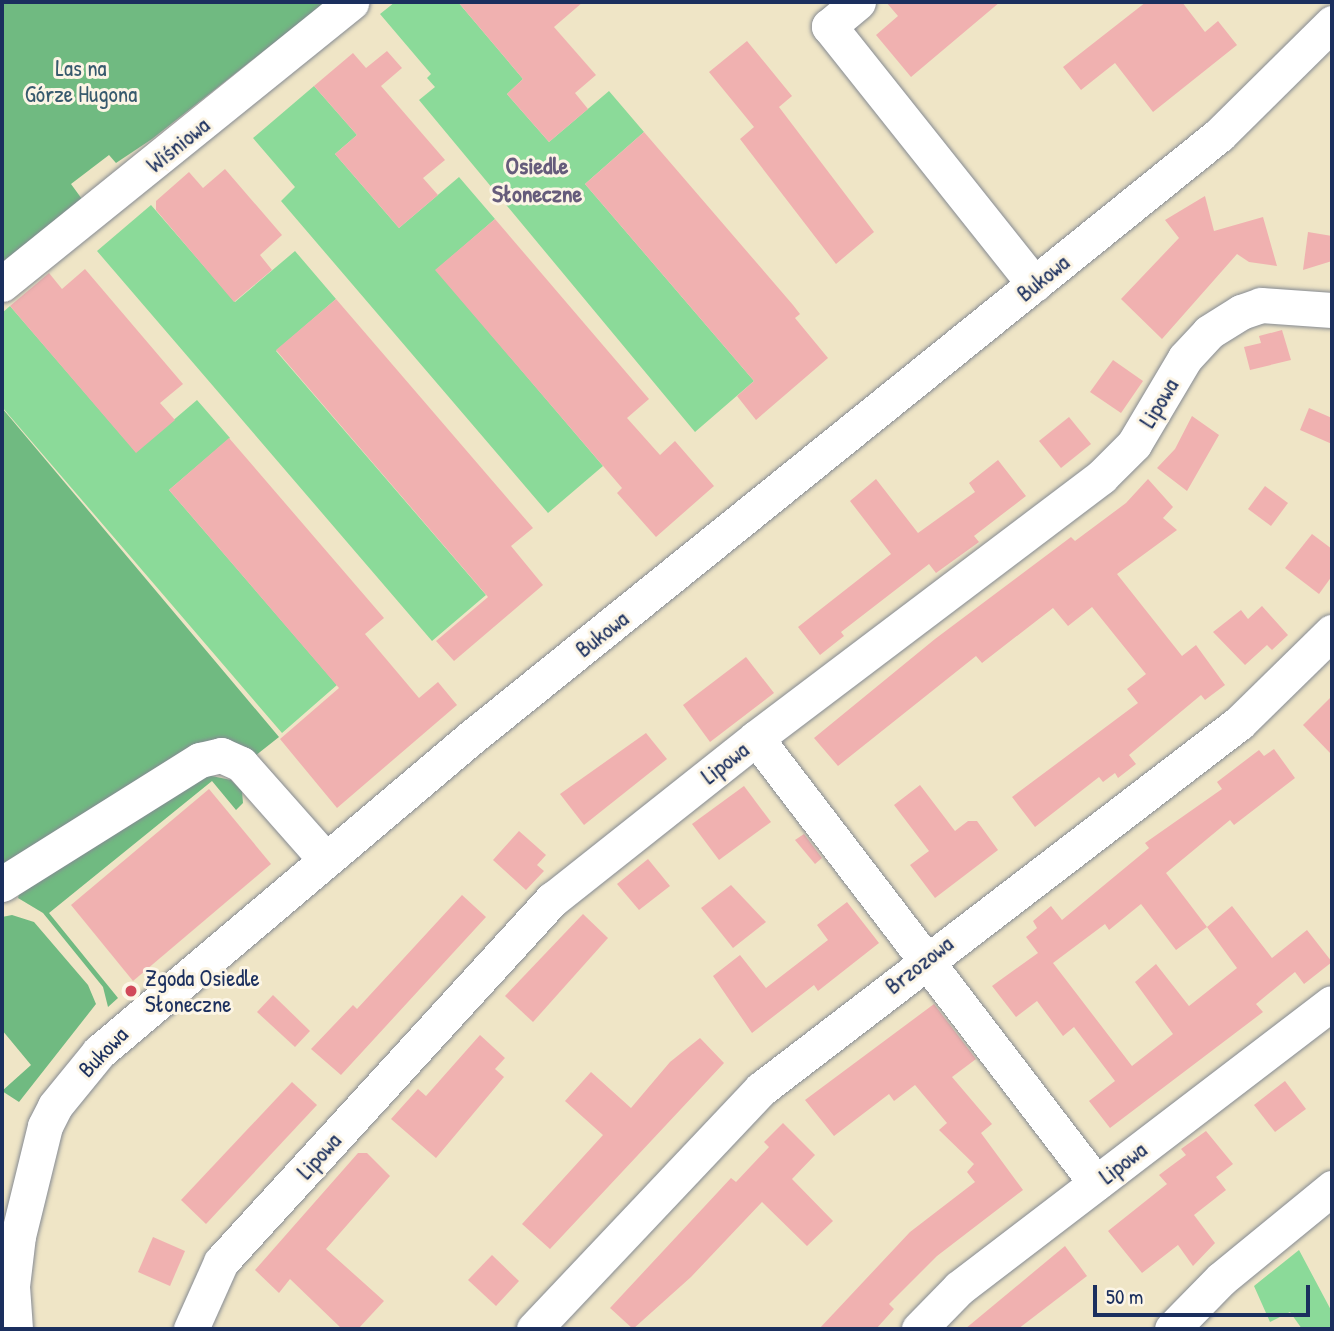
<!DOCTYPE html>
<html>
<head>
<meta charset="utf-8">
<style>
	body { margin:0 }
	#map { position:relative; width:1334px; height:1331px; overflow:hidden; background:#efe5c6; font-family:"Patrick Hand",sans-serif }
	div>[style] { position:absolute }
	.green>* { inset:0; background:#8bda99 }
	.forest>* { inset:0; background:#70ba81 }
	.building>* { inset:0; background:#f0b1b0 }
	.roads { filter:drop-shadow(0 0 2px #858a92) drop-shadow(0 0 2px #858a92) }
	.street>* { height:35px; margin:-17.5px; padding:0 17.5px; transform-origin:17.5px; border-radius:17.5px; background:#fff }
	.dots>* { width:19px; height:19px; translate:-50% -50%; box-sizing:border-box; border:4px solid #fcf5e5; border-radius:50% }
	span { translate:-50% -50%; white-space:nowrap; text-align:center; line-height:1.15; -webkit-text-stroke:6px #fcf5e5; paint-order:stroke }
	.park-label { font-size:23px; color:#375a6d }
	.street-label { font-size:23px; color:#1b2f5e }
	.poi-label { font-size:23px; color:#1b2f5e }
	.left { translate:0 -50%; text-align:left }
	.neighbourhood-label { font-size:24px; color:#665c7b; font-weight:700 }
	.frame { position:absolute; inset:0; border:4px solid #1b2f5e; pointer-events:none }
	.scale { position:absolute; left:1093px; top:1285px; width:217px; height:32px; box-sizing:border-box; border:4px solid #1b2f5e; border-top:0; padding-left:9px; font-size:21px; line-height:24px; white-space:nowrap; color:#1b2f5e; -webkit-text-stroke:5px #fcf5e5; paint-order:stroke }
</style>
</head>
<body>
<div id="map">
	<div class="green">
		<div style="clip-path:polygon(395px 2px,458px 2px,523px 79px,507px 94px,549px 142px,609px 91px,644px 132px,585px 184px,754px 381px,695px 432px,419px 100px,435px 87px,427px 78px,431px 74px,380px 14px)"></div>
		<div style="clip-path:polygon(314px 86px,357px 135px,335px 154px,399px 228px,459px 177px,495px 219px,436px 270px,603px 466px,548px 513px,281px 201px,295px 187px,253px 138px)"></div>
		<div style="clip-path:polygon(151px 205px,235px 302px,295px 251px,336px 299px,276px 351px,486px 595px,432px 641px,97px 251px)"></div>
		<div style="clip-path:polygon(10px 306px,136px 452px,197px 400px,230px 438px,169px 490px,337px 685px,282px 733px,2px 407px,2px 313px)"></div>
		<div style="clip-path:polygon(1299px 1250px,1332px 1312px,1332px 1329px,1302px 1329px,1290px 1312px,1270px 1322px,1254px 1286px)"></div>
	</div>
	<div class="forest">
		<div style="clip-path:polygon(2px 2px,326px 2px,152px 139px,116px 163px,109px 155px,71px 184px,87px 206px,2px 271px)"></div>
		<div style="clip-path:polygon(2px 408px,279px 737px,250px 760px,236px 747px,2px 876px)"></div>
		<div style="clip-path:polygon(202px 774px,231px 780px,242px 791px,243px 803px,236px 810px,212px 781px,49px 913px,118px 998px,108px 1007px,103px 987px,43px 913px,18px 898px,20px 891px)"></div>
		<div style="clip-path:polygon(12px 915px,34px 922px,88px 985px,96px 1004px,19px 1102px,2px 1091px,31px 1065px,2px 1030px,2px 917px)"></div>
	</div>
	<div class="building">
		<div style="clip-path:polygon(458px 2px,583px 2px,554px 27px,596px 75px,575px 93px,588px 109px,549px 142px,507px 94px,523px 79px)"></div>
		<div style="clip-path:polygon(886px 2px,1000px 2px,911px 77px,876px 35px,898px 16px)"></div>
		<div style="clip-path:polygon(1146px 2px,1182px 2px,1205px 32px,1218px 21px,1237px 45px,1153px 112px,1115px 63px,1081px 90px,1063px 67px)"></div>
		<div style="clip-path:polygon(747px 41px,792px 96px,779px 107px,874px 232px,836px 264px,740px 139px,754px 127px,709px 72px)"></div>
		<div style="clip-path:polygon(387px 51px,402px 68px,381px 86px,445px 160px,423px 178px,438px 195px,399px 228px,335px 154px,357px 135px,314px 86px,353px 53px,366px 68px)"></div>
		<div style="clip-path:polygon(644px 132px,793px 305px,800px 314px,795px 318px,828px 358px,756px 420px,737px 396px,754px 381px,585px 184px)"></div>
		<div style="clip-path:polygon(225px 169px,282px 235px,260px 255px,272px 270px,234px 302px,156px 210px,156px 201px,189px 172px,203px 188px)"></div>
		<div style="clip-path:polygon(1205px 196px,1214px 231px,1263px 217px,1277px 266px,1249px 262px,1237px 254px,1162px 339px,1121px 299px,1179px 238px,1165px 220px)"></div>
		<div style="clip-path:polygon(495px 219px,649px 399px,627px 418px,660px 455px,675px 441px,714px 486px,656px 537px,617px 493px,622px 488px,435px 270px)"></div>
		<div style="clip-path:polygon(1308px 232px,1332px 236px,1332px 261px,1303px 270px)"></div>
		<div style="clip-path:polygon(85px 269px,183px 384px,160px 403px,175px 420px,136px 453px,10px 306px,49px 273px,62px 289px)"></div>
		<div style="clip-path:polygon(336px 299px,533px 528px,511px 546px,543px 585px,454px 661px,436px 641px,488px 597px,276px 350px)"></div>
		<div style="clip-path:polygon(1282px 330px,1291px 360px,1250px 370px,1244px 347px,1261px 343px,1259px 336px)"></div>
		<div style="clip-path:polygon(1113px 360px,1143px 381px,1121px 413px,1090px 392px)"></div>
		<div style="clip-path:polygon(1309px 408px,1332px 418px,1332px 444px,1300px 430px)"></div>
		<div style="clip-path:polygon(1192px 416px,1219px 435px,1187px 491px,1157px 468px,1175px 449px)"></div>
		<div style="clip-path:polygon(1069px 417px,1091px 444px,1061px 468px,1039px 441px)"></div>
		<div style="clip-path:polygon(229px 438px,384px 618px,365px 634px,419px 698px,438px 682px,457px 705px,337px 808px,280px 739px,339px 688px,169px 490px)"></div>
		<div style="clip-path:polygon(998px 460px,1026px 496px,974px 536px,979px 542px,936px 573px,929px 564px,841px 632px,844px 636px,820px 655px,798px 627px,891px 554px,850px 501px,876px 479px,918px 533px,975px 492px,969px 483px)"></div>
		<div style="clip-path:polygon(1148px 479px,1173px 507px,1163px 518px,1177px 530px,1117px 574px,1182px 656px,1196px 645px,1225px 685px,1205px 700px,1201px 695px,1129px 755px,1136px 764px,1118px 778px,1115px 773px,1103px 782px,1099px 777px,1035px 827px,1012px 797px,1138px 703px,1127px 689px,1146px 674px,1092px 607px,1068px 626px,1053px 608px,982px 663px,976px 656px,838px 766px,814px 738px,935px 639px,1071px 537px,1075px 541px,1126px 503px)"></div>
		<div style="clip-path:polygon(1265px 486px,1288px 503px,1271px 526px,1248px 509px)"></div>
		<div style="clip-path:polygon(1312px 534px,1332px 549px,1332px 576px,1319px 594px,1285px 568px)"></div>
		<div style="clip-path:polygon(1262px 606px,1288px 635px,1272px 650px,1267px 645px,1245px 665px,1213px 632px,1241px 610px,1248px 619px)"></div>
		<div style="clip-path:polygon(746px 657px,774px 693px,710px 742px,683px 705px)"></div>
		<div style="clip-path:polygon(1332px 696px,1332px 755px,1303px 725px)"></div>
		<div style="clip-path:polygon(646px 733px,667px 759px,584px 825px,560px 794px)"></div>
		<div style="clip-path:polygon(evenodd,1274px 749px,1295px 778px,1234px 825px,1230px 820px,1166px 873px,1207px 927px,1232px 906px,1272px 958px,1307px 930px,1332px 962px,1304px 984px,1295px 972px,1256px 1004px,1263px 1012px,1110px 1128px,1089px 1101px,1115px 1081px,1074px 1027px,1063px 1036px,1037px 1001px,1016px 1017px,992px 986px,1038px 953px,1026px 937px,1037px 928px,1033px 921px,1051px 906px,1062px 920px,1149px 848px,1145px 843px,1222px 789px,1217px 782px,1259px 750px,1264px 756px,1274px 749px,1141px 904px,1176px 950px,1207px 927px,1237px 968px,1189px 1006px,1156px 964px,1135px 982px,1173px 1034px,1132px 1066px,1053px 963px,1105px 924px,1109px 930px,1141px 904px)"></div>
		<div style="clip-path:polygon(920px 785px,955px 831px,968px 821px,977px 821px,998px 850px,935px 898px,910px 865px,929px 851px,894px 805px)"></div>
		<div style="clip-path:polygon(744px 786px,771px 822px,719px 860px,692px 824px)"></div>
		<div style="clip-path:polygon(209px 789px,271px 864px,133px 981px,71px 905px)"></div>
		<div style="clip-path:polygon(519px 831px,546px 855px,537px 865px,544px 871px,526px 890px,493px 860px)"></div>
		<div style="clip-path:polygon(804px 834px,822px 858px,815px 864px,795px 840px)"></div>
		<div style="clip-path:polygon(648px 859px,670px 886px,639px 910px,617px 884px)"></div>
		<div style="clip-path:polygon(731px 885px,766px 922px,733px 948px,701px 908px)"></div>
		<div style="clip-path:polygon(462px 895px,486px 917px,341px 1075px,311px 1049px,353px 1005px,357px 1009px)"></div>
		<div style="clip-path:polygon(847px 902px,879px 943px,818px 991px,814px 985px,752px 1033px,713px 976px,740px 955px,766px 988px,828px 940px,817px 925px)"></div>
		<div style="clip-path:polygon(583px 914px,608px 938px,533px 1022px,505px 996px)"></div>
		<div style="clip-path:polygon(273px 995px,310px 1031px,295px 1047px,257px 1012px)"></div>
		<div style="clip-path:polygon(934px 1004px,976px 1059px,952px 1077px,992px 1124px,981px 1133px,1023px 1190px,937px 1256px,889px 1304px,894px 1309px,876px 1329px,819px 1329px,910px 1232px,975px 1182px,967px 1172px,974px 1164px,939px 1130px,947px 1123px,915px 1085px,894px 1101px,889px 1094px,834px 1136px,805px 1100px)"></div>
		<div style="clip-path:polygon(480px 1035px,505px 1058px,495px 1069px,504px 1077px,436px 1158px,391px 1119px,418px 1089px,426px 1096px)"></div>
		<div style="clip-path:polygon(700px 1038px,724px 1063px,550px 1249px,522px 1224px,603px 1135px,565px 1101px,591px 1072px,631px 1108px,670px 1062px)"></div>
		<div style="clip-path:polygon(1285px 1081px,1306px 1109px,1275px 1132px,1254px 1105px)"></div>
		<div style="clip-path:polygon(292px 1082px,317px 1105px,206px 1224px,181px 1200px)"></div>
		<div style="clip-path:polygon(783px 1123px,815px 1155px,792px 1179px,833px 1221px,807px 1246px,762px 1202px,691px 1277px,633px 1329px,610px 1308px,731px 1178px,736px 1182px,769px 1147px,764px 1142px)"></div>
		<div style="clip-path:polygon(1206px 1131px,1233px 1164px,1216px 1177px,1226px 1190px,1194px 1215px,1215px 1243px,1193px 1266px,1178px 1245px,1142px 1273px,1108px 1231px,1167px 1184px,1159px 1175px,1186px 1155px,1181px 1149px)"></div>
		<div style="clip-path:polygon(358px 1153px,367px 1153px,390px 1176px,326px 1249px,384px 1301px,358px 1329px,342px 1329px,290px 1279px,279px 1293px,255px 1270px)"></div>
		<div style="clip-path:polygon(153px 1237px,185px 1251px,170px 1286px,138px 1272px)"></div>
		<div style="clip-path:polygon(1065px 1246px,1087px 1276px,1018px 1329px,965px 1329px)"></div>
		<div style="clip-path:polygon(492px 1255px,519px 1281px,496px 1306px,468px 1280px)"></div>
	</div>
	<div class="roads">
		<div class="street">
			<div style="left:858px;top:2px;width:38px;rotate:140deg"></div>
			<div style="left:829px;top:26px;width:330px;rotate:51.5deg"></div>
			<div style="left:2px;top:284px;width:449px;rotate:-38.9deg"></div>
			<div style="left:756px;top:738px;width:560px;rotate:52.62deg"></div>
			<div style="left:2px;top:884px;width:234px;rotate:-32.1deg"></div>
			<div style="left:200px;top:760px;width:22px;rotate:-13deg"></div>
			<div style="left:221px;top:755px;width:22px;rotate:24deg"></div>
			<div style="left:241px;top:764px;width:127px;rotate:48.5deg"></div>
			<div style="left:15px;top:1329px;width:43px;rotate:-94deg"></div>
			<div style="left:12px;top:1286px;width:50px;rotate:-83.2deg"></div>
			<div style="left:18px;top:1236px;width:113px;rotate:-76.2deg"></div>
			<div style="left:45px;top:1126px;width:22px;rotate:-63deg"></div>
			<div style="left:55px;top:1106px;width:70px;rotate:-50.8deg"></div>
			<div style="left:99px;top:1052px;width:490px;rotate:-40.2deg"></div>
			<div style="left:473px;top:736px;width:958px;rotate:-38.86deg"></div>
			<div style="left:1219px;top:135px;width:159px;rotate:-44.7deg"></div>
			<div style="left:191px;top:1329px;width:73px;rotate:-65.9deg"></div>
			<div style="left:221px;top:1262px;width:492px;rotate:-47.6deg"></div>
			<div style="left:553px;top:899px;width:259px;rotate:-38.4deg"></div>
			<div style="left:756px;top:738px;width:433px;rotate:-37.1deg"></div>
			<div style="left:1101px;top:477px;width:47px;rotate:-45deg"></div>
			<div style="left:1134px;top:444px;width:100px;rotate:-59.3deg"></div>
			<div style="left:1185px;top:358px;width:35px;rotate:-47deg"></div>
			<div style="left:1209px;top:332px;width:38px;rotate:-32deg"></div>
			<div style="left:1241px;top:312px;width:21px;rotate:-19deg"></div>
			<div style="left:1261px;top:305px;width:71px;rotate:4deg"></div>
			<div style="left:534px;top:1329px;width:330px;rotate:-46.6deg"></div>
			<div style="left:761px;top:1089px;width:602px;rotate:-37.44deg"></div>
			<div style="left:1239px;top:723px;width:130px;rotate:-44.4deg"></div>
			<div style="left:919px;top:1329px;width:57px;rotate:-45.7deg"></div>
			<div style="left:959px;top:1288px;width:469px;rotate:-37.4deg"></div>
			<div style="left:1172px;top:1329px;width:70px;rotate:-45.6deg"></div>
			<div style="left:1221px;top:1279px;width:144px;rotate:-39.3deg"></div>
		</div>
	</div>
	<div class="dots">
		<div style="left:131px;top:991px;background:#d1495b"></div>
	</div>
	<div class="park-label">
		<span style="left:81px;top:81px">Las na<br>Górze Hugona</span>
	</div>
	<div class="street-label">
		<span style="left:178px;top:145px;rotate:-39deg">Wiśniowa</span>
		<span style="left:1043px;top:278px;rotate:-39deg">Bukowa</span>
		<span style="left:1159px;top:403px;rotate:-59deg">Lipowa</span>
		<span style="left:602px;top:634px;rotate:-38deg">Bukowa</span>
		<span style="left:725px;top:763px;rotate:-38deg">Lipowa</span>
		<span style="left:919px;top:965px;rotate:-38deg">Brzozowa</span>
		<span style="left:103px;top:1052px;rotate:-46deg">Bukowa</span>
		<span style="left:319px;top:1156px;rotate:-48deg">Lipowa</span>
		<span style="left:1123px;top:1163px;rotate:-38deg">Lipowa</span>
	</div>
	<div class="poi-label">
		<span class="left" style="left:145px;top:991px">Zgoda Osiedle<br>Słoneczne</span>
	</div>
	<div class="neighbourhood-label">
		<span style="left:537px;top:180px">Osiedle<br>Słoneczne</span>
	</div>
	<div class="frame"></div>
	<div class="scale">50 m</div>
</div>
</body>
</html>
